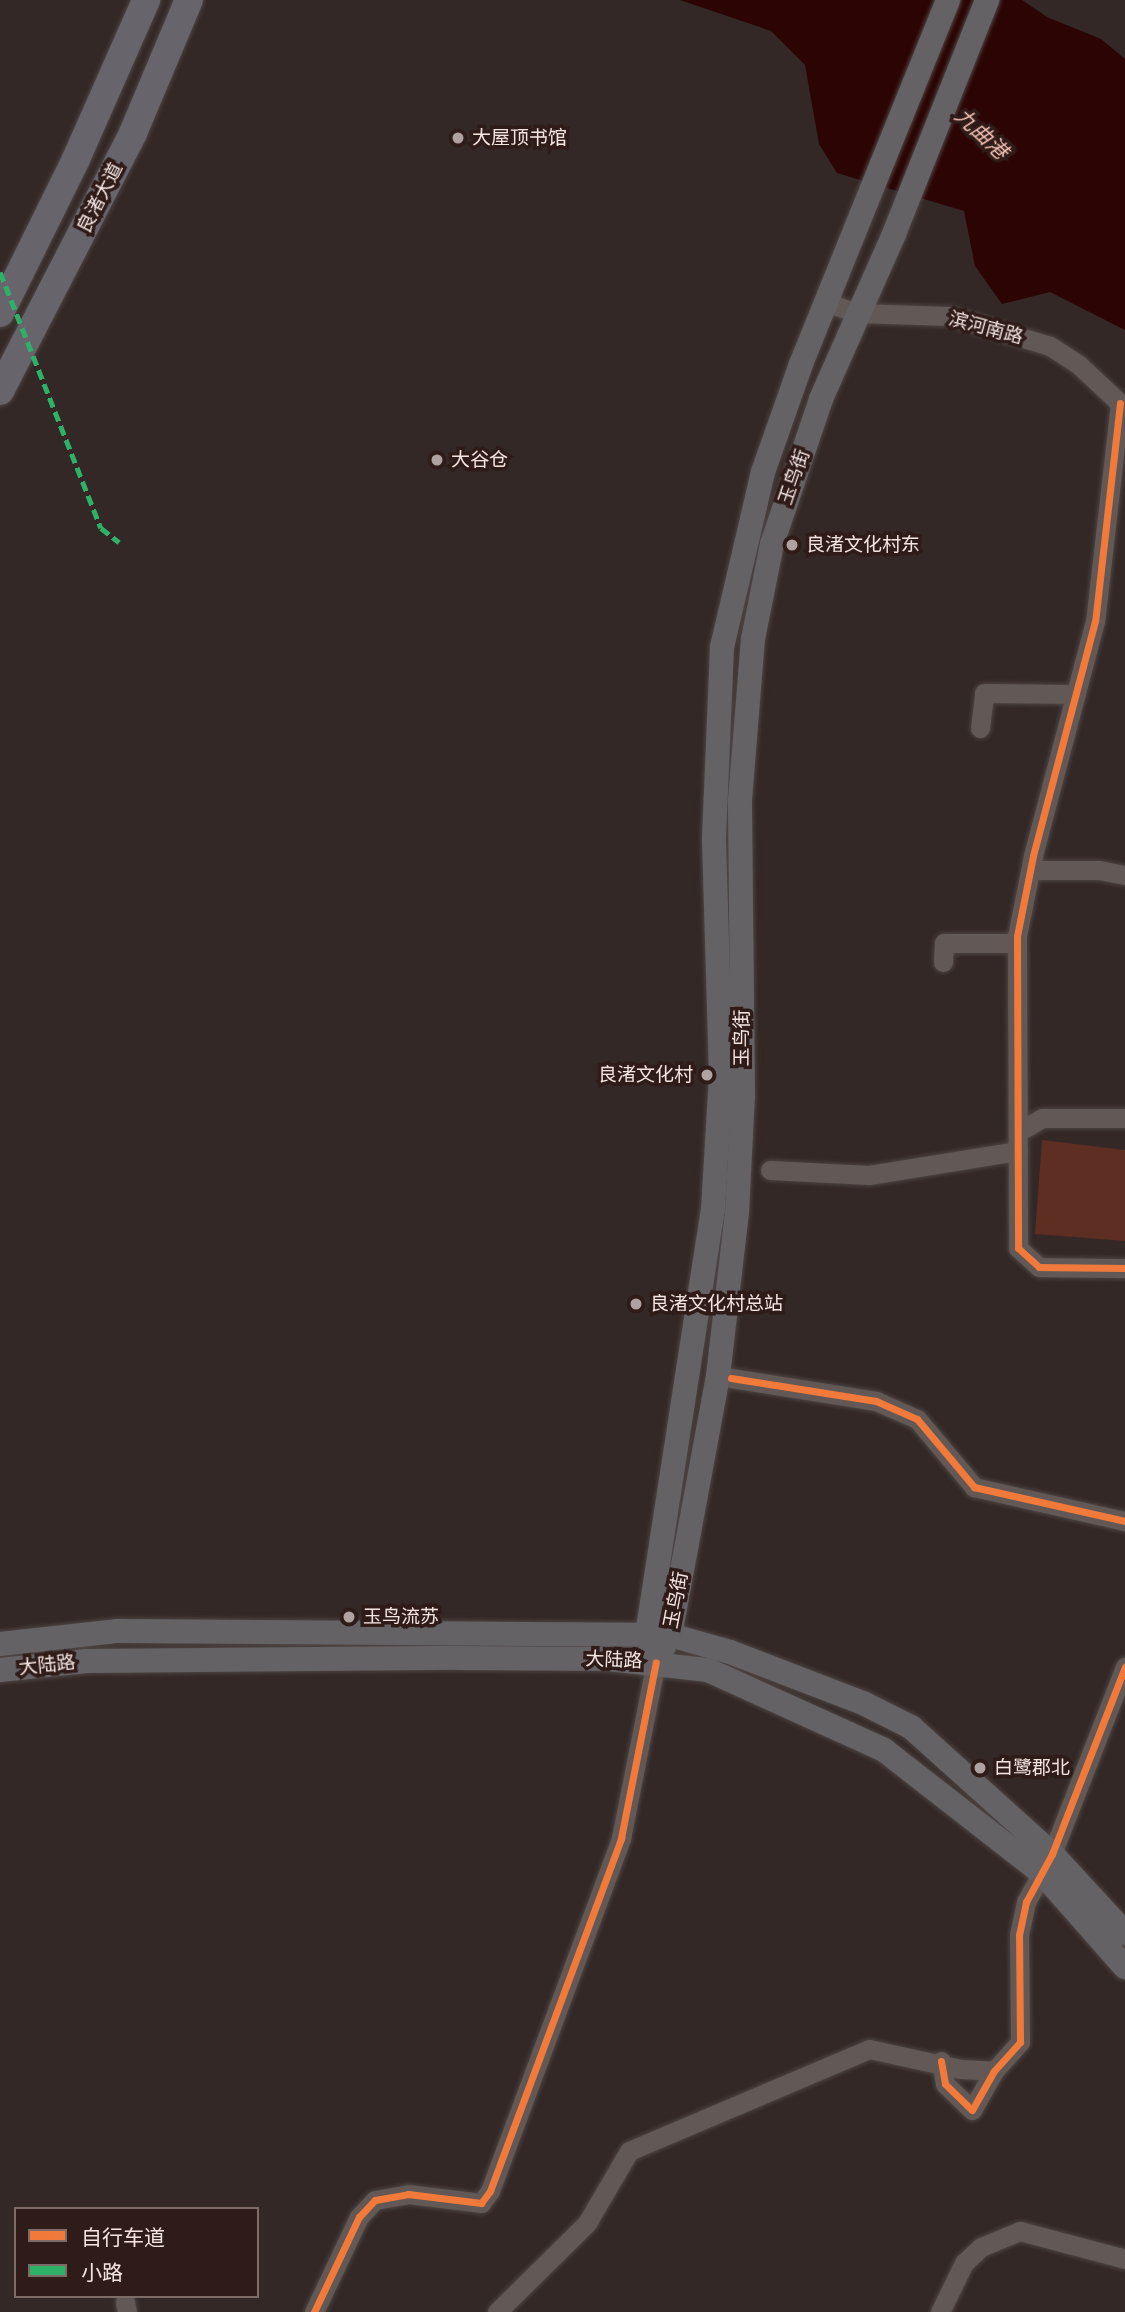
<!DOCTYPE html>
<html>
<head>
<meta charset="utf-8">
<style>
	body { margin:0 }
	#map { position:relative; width:1125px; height:2312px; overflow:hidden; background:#332826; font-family:Manrope,"Noto Sans SC",sans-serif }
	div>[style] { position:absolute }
	.green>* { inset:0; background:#5e2e23 }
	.water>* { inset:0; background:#2b0403 }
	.roads { filter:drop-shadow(0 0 2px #4d4442) drop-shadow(0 0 2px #4d4442) }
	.minor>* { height:19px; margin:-9.5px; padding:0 9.5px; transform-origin:9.5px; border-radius:9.5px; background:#625957 }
	.major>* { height:24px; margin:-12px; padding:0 12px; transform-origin:12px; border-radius:12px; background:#656265 }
	.highway>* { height:28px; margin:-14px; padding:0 14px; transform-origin:14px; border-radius:14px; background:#68646b }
	.quiet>* { height:5px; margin-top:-2.5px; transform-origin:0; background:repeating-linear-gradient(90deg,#2db169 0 10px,transparent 0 15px) }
	.cycleway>* { height:7px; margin:-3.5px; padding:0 3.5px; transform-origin:3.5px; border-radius:3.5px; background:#f17a3a }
	.dots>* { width:19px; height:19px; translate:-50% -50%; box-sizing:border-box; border:4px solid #2f1b17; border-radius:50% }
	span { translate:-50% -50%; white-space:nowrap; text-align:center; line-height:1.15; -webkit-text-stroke:7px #2f1b17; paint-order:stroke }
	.poi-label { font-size:19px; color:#f2e4e1 }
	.left { translate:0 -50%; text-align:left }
	.right { translate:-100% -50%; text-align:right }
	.street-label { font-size:19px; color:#f2e4e1 }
	.water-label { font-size:21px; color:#f5c2b5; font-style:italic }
	.legend { position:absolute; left:14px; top:2207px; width:245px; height:91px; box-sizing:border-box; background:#2f1b17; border:2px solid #7d6b68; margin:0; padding:9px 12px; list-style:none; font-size:21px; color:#f2e4e1 }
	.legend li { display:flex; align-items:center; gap:14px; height:35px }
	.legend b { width:35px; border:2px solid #7d6b68 }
</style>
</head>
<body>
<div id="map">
	<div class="green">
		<div style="clip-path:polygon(1042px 1140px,1125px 1150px,1125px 1241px,1035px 1234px)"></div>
	</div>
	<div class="water">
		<div style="clip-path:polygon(680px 0,1022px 0,1047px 17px,1101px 39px,1125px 59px,1125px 330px,1050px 292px,1002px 304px,975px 266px,964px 211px,837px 173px,819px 144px,805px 65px,771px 31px)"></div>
	</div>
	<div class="roads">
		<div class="minor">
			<div style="left:826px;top:302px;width:32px;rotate:20deg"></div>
			<div style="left:856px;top:313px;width:94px;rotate:1.8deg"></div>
			<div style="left:950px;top:316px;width:104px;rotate:16.7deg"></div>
			<div style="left:1050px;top:346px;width:35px;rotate:33deg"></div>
			<div style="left:1079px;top:365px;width:63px;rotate:43.1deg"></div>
			<div style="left:1120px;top:403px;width:219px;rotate:96.5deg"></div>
			<div style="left:1095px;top:621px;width:243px;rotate:104.8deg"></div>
			<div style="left:1033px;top:856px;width:82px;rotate:101.3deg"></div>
			<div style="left:1017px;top:936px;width:312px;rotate:89.8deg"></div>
			<div style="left:1018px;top:1248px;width:28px;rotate:42deg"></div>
			<div style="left:1039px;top:1267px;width:86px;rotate:0.7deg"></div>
			<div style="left:980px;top:728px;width:35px;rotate:-83deg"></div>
			<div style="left:984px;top:693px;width:92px;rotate:0.6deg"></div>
			<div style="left:1033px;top:870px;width:66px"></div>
			<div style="left:1099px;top:870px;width:26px;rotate:11deg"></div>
			<div style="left:943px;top:962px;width:19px;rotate:-87deg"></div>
			<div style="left:944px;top:943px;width:73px"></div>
			<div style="left:1018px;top:1132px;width:28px;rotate:-30deg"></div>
			<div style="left:1042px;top:1118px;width:83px"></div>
			<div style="left:770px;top:1170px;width:99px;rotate:2.9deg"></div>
			<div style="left:869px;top:1175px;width:151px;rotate:-9.2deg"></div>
			<div style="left:731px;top:1378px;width:147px;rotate:9deg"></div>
			<div style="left:876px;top:1401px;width:45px;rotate:23.7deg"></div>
			<div style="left:917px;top:1419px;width:89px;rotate:50deg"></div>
			<div style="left:974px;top:1487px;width:155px;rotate:12.7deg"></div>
			<div style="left:941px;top:2061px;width:23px;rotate:80deg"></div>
			<div style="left:945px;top:2084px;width:37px;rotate:44deg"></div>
			<div style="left:972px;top:2110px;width:45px;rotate:-60.6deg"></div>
			<div style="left:994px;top:2071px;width:39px;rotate:-48deg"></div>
			<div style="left:1020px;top:2042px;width:107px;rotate:-90.5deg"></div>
			<div style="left:1019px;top:1935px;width:34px;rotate:-78deg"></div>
			<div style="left:1026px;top:1902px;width:55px;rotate:-61.6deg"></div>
			<div style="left:1052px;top:1854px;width:201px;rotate:-68.7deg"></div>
			<div style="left:125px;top:2302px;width:10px;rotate:79deg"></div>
			<div style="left:314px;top:2312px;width:105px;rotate:-64.7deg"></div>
			<div style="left:359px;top:2217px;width:23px;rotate:-47deg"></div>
			<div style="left:375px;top:2200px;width:34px;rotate:-10deg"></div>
			<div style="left:408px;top:2194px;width:74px;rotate:7deg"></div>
			<div style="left:481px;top:2203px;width:15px;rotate:-53deg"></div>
			<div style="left:490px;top:2191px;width:377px;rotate:-69.6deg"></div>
			<div style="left:621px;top:1838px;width:179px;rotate:-78.8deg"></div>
			<div style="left:497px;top:2312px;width:127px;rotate:-44.7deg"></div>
			<div style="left:587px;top:2223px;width:83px;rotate:-59.7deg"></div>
			<div style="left:629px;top:2151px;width:261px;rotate:-23deg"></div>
			<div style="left:869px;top:2049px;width:94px;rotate:12.3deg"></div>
			<div style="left:961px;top:2069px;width:33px;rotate:3deg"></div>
			<div style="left:940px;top:2312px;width:55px;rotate:-63.9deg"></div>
			<div style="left:964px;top:2263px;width:23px;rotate:-43deg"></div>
			<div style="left:981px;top:2247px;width:42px;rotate:-22.3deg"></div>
			<div style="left:1020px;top:2231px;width:109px;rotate:14.9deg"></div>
		</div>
		<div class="major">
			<div style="left:0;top:1644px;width:119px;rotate:-6.3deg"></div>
			<div style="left:118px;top:1631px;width:552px;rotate:0.42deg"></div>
			<div style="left:670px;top:1635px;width:62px;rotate:15.8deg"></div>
			<div style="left:730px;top:1652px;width:142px;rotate:21deg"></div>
			<div style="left:863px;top:1703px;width:54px;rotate:26.6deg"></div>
			<div style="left:911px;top:1727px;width:190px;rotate:42deg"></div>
			<div style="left:1052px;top:1854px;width:108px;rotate:47.3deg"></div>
			<div style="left:656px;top:1662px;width:30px;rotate:-63deg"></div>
			<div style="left:670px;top:1635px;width:263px;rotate:-79.5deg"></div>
			<div style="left:718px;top:1376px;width:164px;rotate:-83.4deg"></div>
			<div style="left:737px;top:1213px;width:117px;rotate:-87.1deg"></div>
			<div style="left:743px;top:1096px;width:296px;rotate:-90.6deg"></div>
			<div style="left:740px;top:800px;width:162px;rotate:-85.4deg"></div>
			<div style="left:753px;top:639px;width:97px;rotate:-78.7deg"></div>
			<div style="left:772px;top:544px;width:153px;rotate:-71.3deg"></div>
			<div style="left:821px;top:399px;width:180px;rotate:-66.1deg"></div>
			<div style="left:894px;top:234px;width:252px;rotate:-68.3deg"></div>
			<div style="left:656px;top:1662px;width:28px;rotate:-108deg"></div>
			<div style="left:647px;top:1635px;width:430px;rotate:-81.2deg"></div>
			<div style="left:713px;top:1210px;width:134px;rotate:-86.6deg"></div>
			<div style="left:721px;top:1076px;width:238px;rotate:-91.7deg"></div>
			<div style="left:714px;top:838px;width:191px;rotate:-87.6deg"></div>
			<div style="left:722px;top:647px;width:180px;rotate:-76.8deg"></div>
			<div style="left:763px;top:472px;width:114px;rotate:-70.6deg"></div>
			<div style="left:801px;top:364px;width:393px;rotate:-68deg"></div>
			<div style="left:0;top:1670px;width:87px;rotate:-5.9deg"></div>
			<div style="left:87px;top:1661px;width:372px;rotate:-0.5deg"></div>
			<div style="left:459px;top:1658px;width:149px;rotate:0.4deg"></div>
			<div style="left:608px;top:1659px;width:101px;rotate:6.3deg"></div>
			<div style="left:708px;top:1670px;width:193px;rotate:24.4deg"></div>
			<div style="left:884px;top:1750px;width:202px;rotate:37.9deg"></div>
			<div style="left:1043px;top:1874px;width:124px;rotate:48.6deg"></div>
		</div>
		<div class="highway">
			<div style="left:0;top:313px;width:172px;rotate:-63.7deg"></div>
			<div style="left:76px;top:159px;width:174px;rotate:-66.2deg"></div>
			<div style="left:0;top:391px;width:290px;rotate:-62.7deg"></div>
			<div style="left:133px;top:133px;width:144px;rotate:-67.2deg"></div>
		</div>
	</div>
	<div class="quiet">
		<div style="left:0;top:272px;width:275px;rotate:68.5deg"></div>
		<div style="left:101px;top:528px;width:23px;rotate:38deg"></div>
	</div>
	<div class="cycleway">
		<div style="left:1120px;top:403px;width:219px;rotate:96.5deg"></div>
		<div style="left:1095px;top:621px;width:243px;rotate:104.8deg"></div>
		<div style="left:1033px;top:856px;width:82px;rotate:101.3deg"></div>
		<div style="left:1017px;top:936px;width:312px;rotate:89.8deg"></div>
		<div style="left:1018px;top:1248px;width:28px;rotate:42deg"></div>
		<div style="left:1039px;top:1267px;width:86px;rotate:0.7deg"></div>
		<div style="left:731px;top:1378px;width:147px;rotate:9deg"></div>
		<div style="left:876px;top:1401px;width:45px;rotate:23.7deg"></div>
		<div style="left:917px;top:1419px;width:89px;rotate:50deg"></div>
		<div style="left:974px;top:1487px;width:155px;rotate:12.7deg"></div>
		<div style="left:941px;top:2061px;width:23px;rotate:80deg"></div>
		<div style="left:945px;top:2084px;width:37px;rotate:44deg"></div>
		<div style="left:972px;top:2110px;width:45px;rotate:-60.6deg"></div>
		<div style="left:994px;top:2071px;width:39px;rotate:-48deg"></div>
		<div style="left:1020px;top:2042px;width:107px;rotate:-90.5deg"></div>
		<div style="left:1019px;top:1935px;width:34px;rotate:-78deg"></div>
		<div style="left:1026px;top:1902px;width:55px;rotate:-61.6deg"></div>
		<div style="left:1052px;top:1854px;width:201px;rotate:-68.7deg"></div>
		<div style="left:314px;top:2312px;width:105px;rotate:-64.7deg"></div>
		<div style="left:359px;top:2217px;width:23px;rotate:-47deg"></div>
		<div style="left:375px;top:2200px;width:34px;rotate:-10deg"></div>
		<div style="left:408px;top:2194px;width:74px;rotate:7deg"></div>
		<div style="left:481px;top:2203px;width:15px;rotate:-53deg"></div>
		<div style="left:490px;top:2191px;width:377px;rotate:-69.6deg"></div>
		<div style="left:621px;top:1838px;width:179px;rotate:-78.8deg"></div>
	</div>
	<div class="dots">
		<div style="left:458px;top:138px;background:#afa2a0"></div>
		<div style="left:437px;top:460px;background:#afa2a0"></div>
		<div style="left:792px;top:545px;background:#afa2a0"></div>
		<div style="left:707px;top:1075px;background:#afa2a0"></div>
		<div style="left:636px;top:1304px;background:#afa2a0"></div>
		<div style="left:349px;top:1617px;background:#afa2a0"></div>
		<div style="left:980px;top:1768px;background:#afa2a0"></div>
	</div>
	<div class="poi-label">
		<span class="left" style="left:472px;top:138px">大屋顶书馆</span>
		<span class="left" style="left:451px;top:460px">大谷仓</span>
		<span class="left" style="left:806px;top:545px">良渚文化村东</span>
		<span class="right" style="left:693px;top:1075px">良渚文化村</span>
		<span class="left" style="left:650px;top:1304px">良渚文化村总站</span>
		<span class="left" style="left:363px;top:1617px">玉鸟流苏</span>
		<span class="left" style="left:994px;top:1768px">白鹭郡北</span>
	</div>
	<div class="street-label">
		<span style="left:100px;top:198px;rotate:-63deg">良渚大道</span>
		<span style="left:986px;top:328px;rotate:15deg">滨河南路</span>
		<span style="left:794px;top:477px;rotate:-71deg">玉鸟街</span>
		<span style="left:742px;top:1038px;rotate:-90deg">玉鸟街</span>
		<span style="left:676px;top:1600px;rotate:-79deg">玉鸟街</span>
		<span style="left:614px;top:1660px;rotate:2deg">大陆路</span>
		<span style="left:47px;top:1665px;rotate:-6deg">大陆路</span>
	</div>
	<div class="water-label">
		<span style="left:982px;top:133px;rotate:43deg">九曲港</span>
	</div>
	<ul class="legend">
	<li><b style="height:9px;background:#f17a3a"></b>自行车道</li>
	<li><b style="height:9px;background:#2db169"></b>小路</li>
	</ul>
</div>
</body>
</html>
